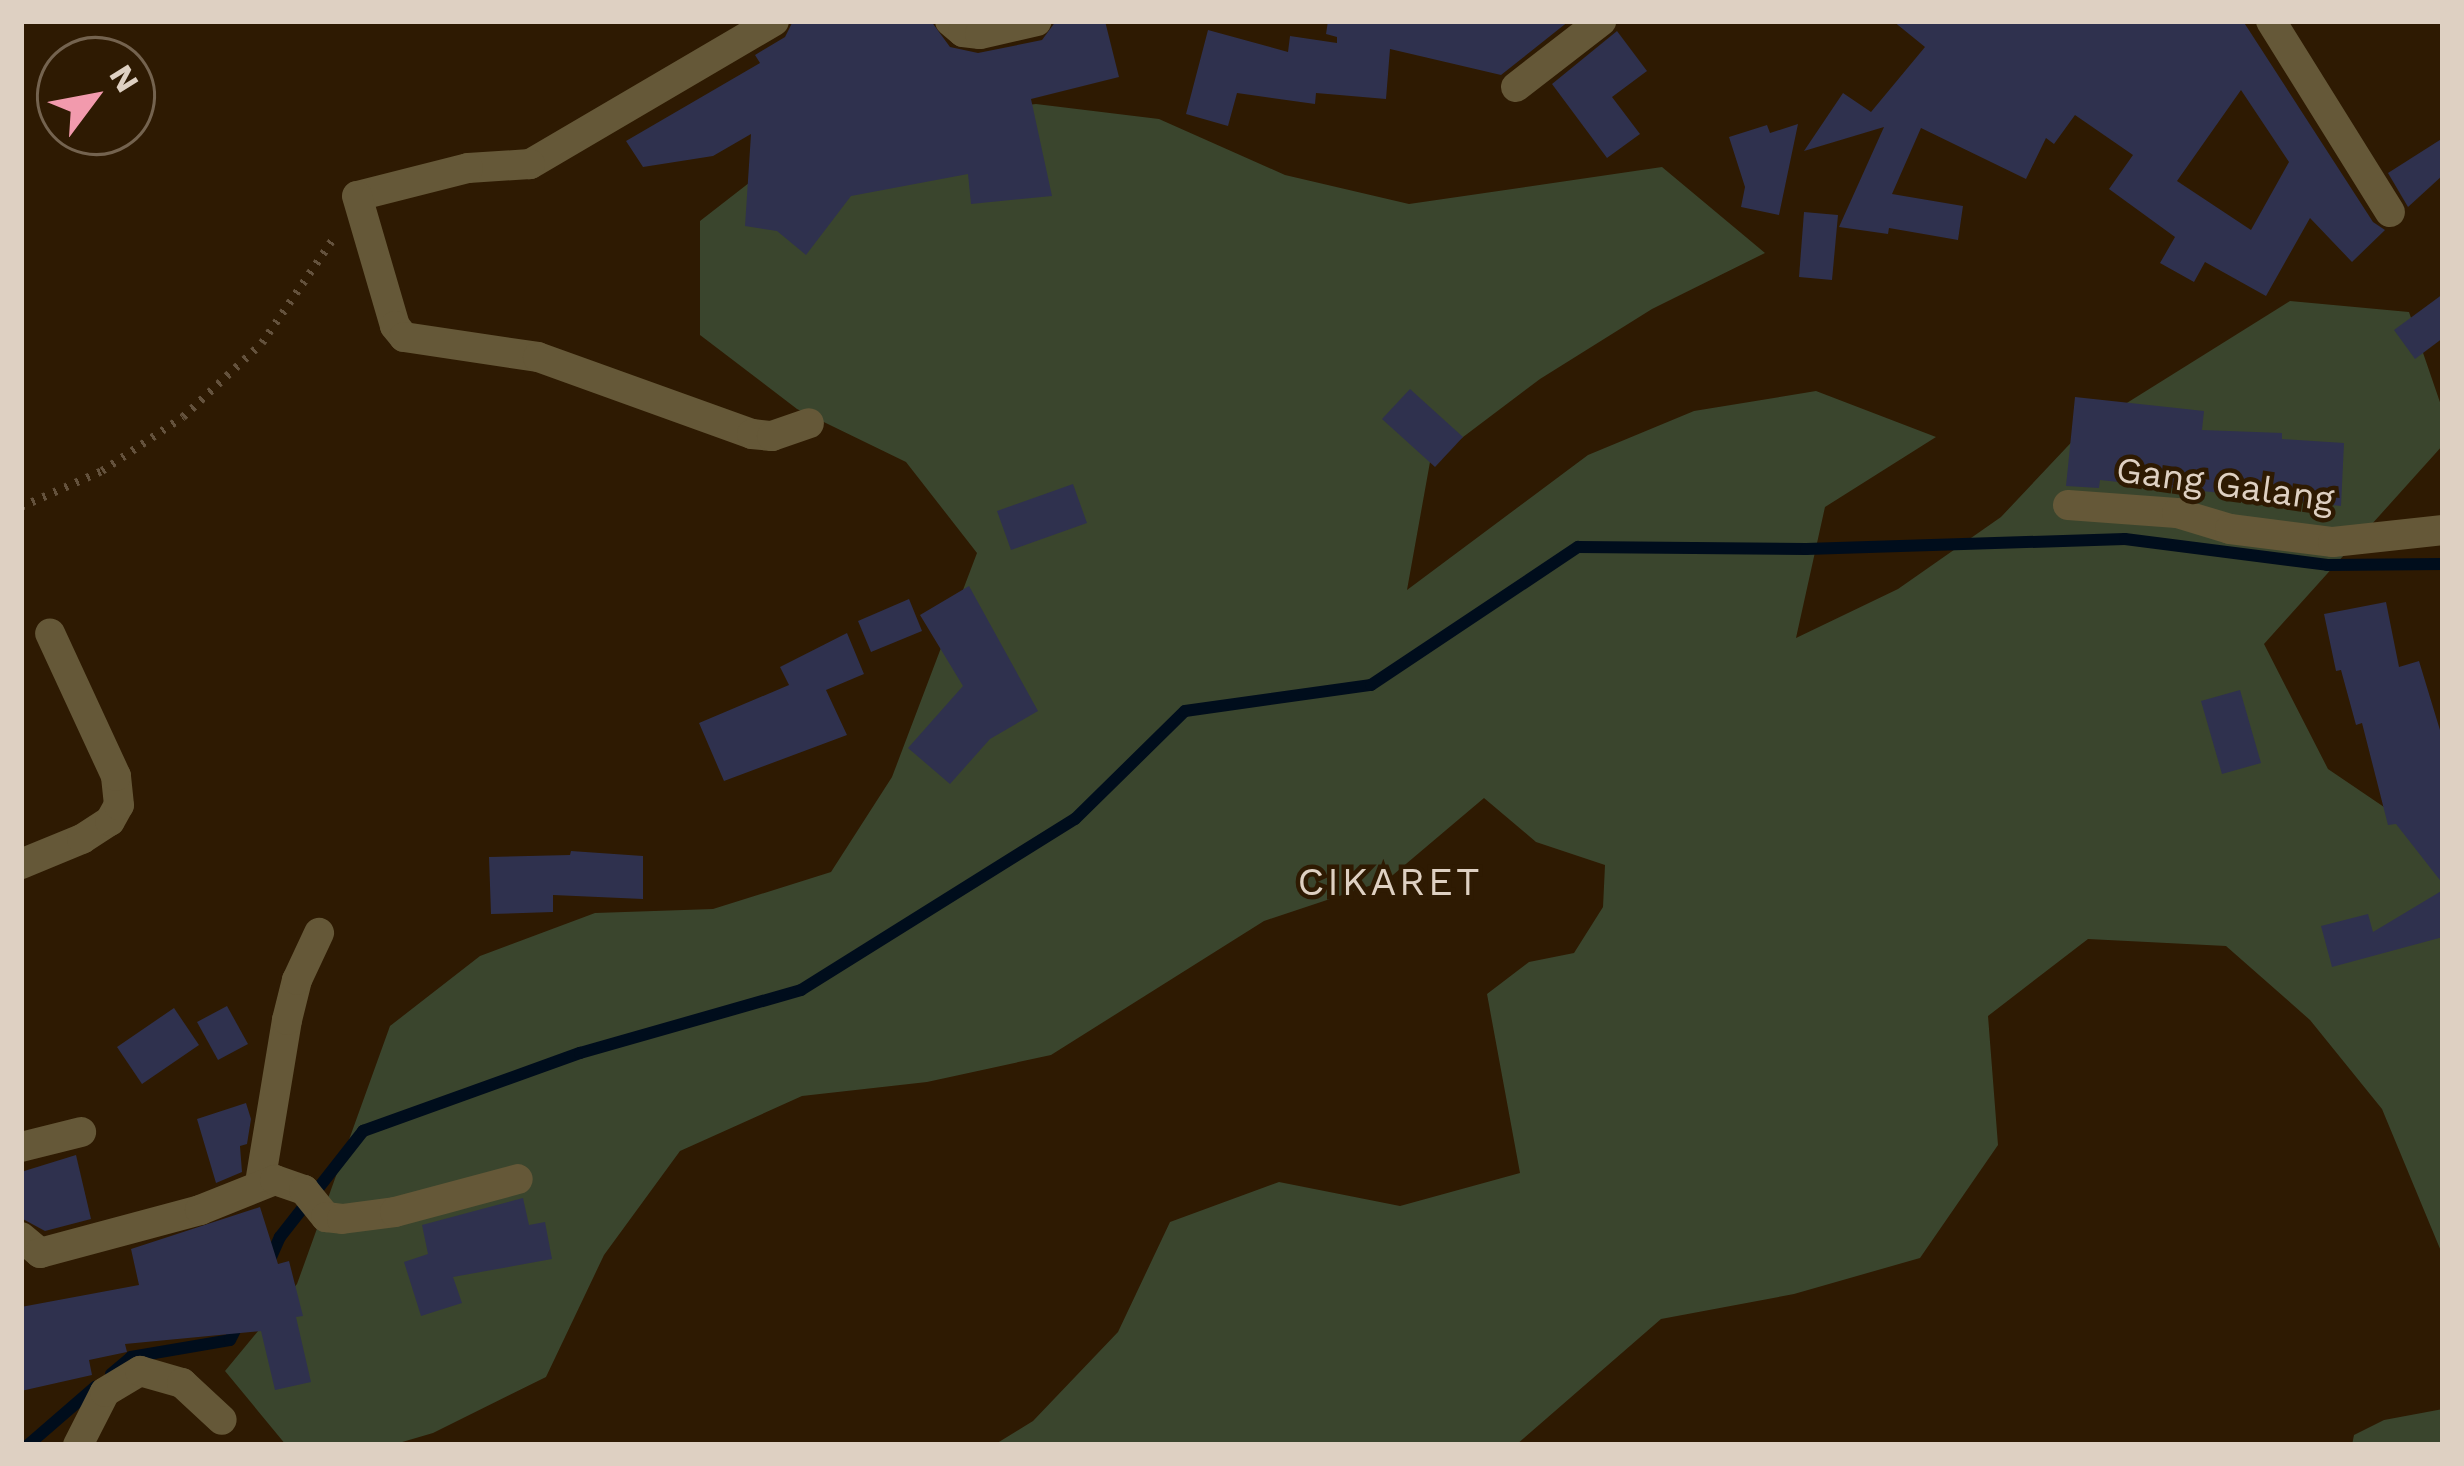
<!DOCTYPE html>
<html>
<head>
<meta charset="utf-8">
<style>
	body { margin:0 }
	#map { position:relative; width:2464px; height:1466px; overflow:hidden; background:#2e1a02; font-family:"Work Sans",sans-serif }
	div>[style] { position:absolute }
	.green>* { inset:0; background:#3a452d }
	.stream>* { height:12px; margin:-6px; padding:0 6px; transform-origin:6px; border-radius:6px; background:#000d1c }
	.building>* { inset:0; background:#2f314e }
	.path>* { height:8px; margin-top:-4px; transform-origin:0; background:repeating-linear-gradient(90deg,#64523d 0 3px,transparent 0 12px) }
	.minor>* { height:30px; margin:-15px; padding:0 15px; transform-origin:15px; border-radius:15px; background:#655838 }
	span { translate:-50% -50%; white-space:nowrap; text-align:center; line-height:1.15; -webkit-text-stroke:9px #2e1a02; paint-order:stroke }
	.street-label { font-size:36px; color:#ded0c2 }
	.neighbourhood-label { font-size:39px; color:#ded0c2; letter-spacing:3px }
	.frame { position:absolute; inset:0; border:24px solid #ded0c2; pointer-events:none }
	.north { position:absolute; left:36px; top:36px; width:120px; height:120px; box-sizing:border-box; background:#2e1a02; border:3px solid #74634f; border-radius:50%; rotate:58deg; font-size:33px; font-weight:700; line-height:48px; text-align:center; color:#ded0c2 }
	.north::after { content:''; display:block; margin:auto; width:42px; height:54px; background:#f29aad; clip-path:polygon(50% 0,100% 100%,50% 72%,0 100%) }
</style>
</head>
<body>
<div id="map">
	<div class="green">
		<div style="clip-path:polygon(1036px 104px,1159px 119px,1285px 175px,1409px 204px,1662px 167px,1765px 253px,1652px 309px,1540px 379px,1430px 462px,1407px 590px,1588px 455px,1694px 411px,1816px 391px,1936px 437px,1825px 507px,1796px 638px,1898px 589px,2001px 517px,2082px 431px,2290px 301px,2409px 312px,2443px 411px,2443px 445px,2264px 644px,2328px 769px,2443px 847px,2443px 1256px,2382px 1109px,2310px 1020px,2226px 946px,2088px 939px,1988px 1016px,1998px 1145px,1920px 1258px,1794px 1294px,1661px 1319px,1516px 1445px,994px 1445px,1033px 1421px,1118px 1332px,1170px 1222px,1279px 1182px,1400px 1206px,1520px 1173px,1487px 994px,1529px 962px,1574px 953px,1603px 907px,1605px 865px,1536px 842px,1484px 798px,1387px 880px,1264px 921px,1051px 1055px,927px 1082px,802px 1096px,680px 1151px,604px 1255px,546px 1377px,433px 1433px,392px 1445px,286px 1445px,225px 1371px,297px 1284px,390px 1026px,480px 956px,595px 913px,713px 909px,831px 872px,892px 777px,977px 553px,906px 462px,797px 409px,700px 335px,700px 221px,790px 151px,910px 118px)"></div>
		<div style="clip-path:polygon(2443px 1409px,2443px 1445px,2352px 1445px,2354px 1435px,2384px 1420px)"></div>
	</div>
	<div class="stream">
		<div style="left:267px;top:1266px;width:32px;rotate:-66deg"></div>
		<div style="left:280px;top:1237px;width:135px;rotate:-51.9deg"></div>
		<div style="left:363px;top:1131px;width:231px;rotate:-19.8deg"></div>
		<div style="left:580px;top:1053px;width:230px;rotate:-15.9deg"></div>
		<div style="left:801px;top:990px;width:323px;rotate:-32deg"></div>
		<div style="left:1075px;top:819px;width:154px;rotate:-44.5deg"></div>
		<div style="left:1185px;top:711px;width:188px;rotate:-8deg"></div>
		<div style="left:1371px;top:685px;width:249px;rotate:-33.7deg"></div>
		<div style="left:1578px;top:547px;width:228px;rotate:0.5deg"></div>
		<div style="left:1806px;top:549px;width:319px;rotate:-1.8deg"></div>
		<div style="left:2125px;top:539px;width:204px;rotate:7.3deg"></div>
		<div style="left:2327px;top:565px;width:116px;rotate:-0.5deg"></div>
		<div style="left:111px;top:1374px;width:26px;rotate:-40deg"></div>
		<div style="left:131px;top:1357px;width:100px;rotate:-9.7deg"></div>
		<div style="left:230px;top:1340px;width:20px;rotate:-63deg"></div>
		<div style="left:28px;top:1445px;width:89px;rotate:-40.9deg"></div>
	</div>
	<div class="building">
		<div style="clip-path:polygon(793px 21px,931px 21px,950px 47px,978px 53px,1042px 40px,1056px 21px,1105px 21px,1119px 77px,1031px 99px,1052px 196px,971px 204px,968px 174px,851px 196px,806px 255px,777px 231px,745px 226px,751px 134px,713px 156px,643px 167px,626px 141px,760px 63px,755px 55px,785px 37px)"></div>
		<div style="clip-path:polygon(1328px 21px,1569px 21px,1501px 75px,1390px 49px,1386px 99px,1316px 93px,1315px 104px,1237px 93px,1228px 126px,1186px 114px,1208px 30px,1288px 52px,1290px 36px,1337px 43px,1337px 37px,1326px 34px)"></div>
		<div style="clip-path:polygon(evenodd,1893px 21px,2243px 21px,2373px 222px,2385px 230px,2352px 262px,2310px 218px,2266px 296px,2205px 262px,2194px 282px,2160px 263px,2175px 237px,2109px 189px,2133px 155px,2075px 115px,2054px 144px,2046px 138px,2026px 179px,1921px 128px,1892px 194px,1963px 206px,1958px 240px,1889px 228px,1888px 234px,1839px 227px,1884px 127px,1804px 151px,1843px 93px,1871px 112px,1925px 47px,1893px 21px,2241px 90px,2289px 162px,2251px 230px,2177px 181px,2241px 90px)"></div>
		<div style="clip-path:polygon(1617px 31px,1647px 71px,1612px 97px,1640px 134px,1607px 158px,1552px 84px)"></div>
		<div style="clip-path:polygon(1798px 124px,1779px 215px,1741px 207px,1745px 187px,1729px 137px,1767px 125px,1770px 133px)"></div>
		<div style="clip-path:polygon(2443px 138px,2443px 175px,2408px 207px,2388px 173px)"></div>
		<div style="clip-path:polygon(1804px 212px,1838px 215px,1832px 280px,1799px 277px)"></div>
		<div style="clip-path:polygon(2443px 294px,2443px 338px,2415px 359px,2394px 330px)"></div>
		<div style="clip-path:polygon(1410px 389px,1463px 437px,1435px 467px,1382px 419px)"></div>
		<div style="clip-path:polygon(2075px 397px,2204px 411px,2202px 430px,2282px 433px,2282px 439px,2344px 443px,2341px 506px,2100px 480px,2099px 488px,2066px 486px)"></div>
		<div style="clip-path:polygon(1073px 484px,1087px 523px,1011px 550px,997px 511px)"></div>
		<div style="clip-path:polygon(969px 586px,1038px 711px,990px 739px,950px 784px,908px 748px,963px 686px,920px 615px)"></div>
		<div style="clip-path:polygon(909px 599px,922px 631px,871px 652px,858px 621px)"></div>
		<div style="clip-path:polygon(2386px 602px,2399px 667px,2419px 661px,2443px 740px,2443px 884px,2396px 824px,2388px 825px,2362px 723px,2356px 725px,2341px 670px,2336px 671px,2324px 614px)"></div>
		<div style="clip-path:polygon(847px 633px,864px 674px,826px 690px,847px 735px,724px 781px,699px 723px,789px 685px,780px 667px)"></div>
		<div style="clip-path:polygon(2240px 690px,2261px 763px,2222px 774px,2201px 701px)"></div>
		<div style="clip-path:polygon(571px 851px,643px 856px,643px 899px,553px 895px,553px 912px,491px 914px,489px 857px,570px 855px)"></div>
		<div style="clip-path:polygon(2443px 890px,2443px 937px,2332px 967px,2321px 926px,2368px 914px,2373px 932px)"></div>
		<div style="clip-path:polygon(227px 1006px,248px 1044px,218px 1060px,197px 1022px)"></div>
		<div style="clip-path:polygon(174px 1008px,199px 1045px,142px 1084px,117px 1047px)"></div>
		<div style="clip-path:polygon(246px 1103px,251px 1119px,247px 1144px,240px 1146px,242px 1172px,216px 1183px,197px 1119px)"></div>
		<div style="clip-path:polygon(76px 1155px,91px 1219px,45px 1231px,21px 1218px,21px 1172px)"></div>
		<div style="clip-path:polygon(523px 1198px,529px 1225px,545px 1222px,552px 1259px,453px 1277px,462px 1303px,421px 1316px,404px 1262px,428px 1254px,422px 1225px)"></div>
		<div style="clip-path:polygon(260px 1207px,278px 1264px,289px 1261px,303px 1316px,296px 1317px,311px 1382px,275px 1390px,261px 1331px,125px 1344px,127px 1352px,89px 1360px,92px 1375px,21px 1391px,21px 1307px,139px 1285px,131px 1249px)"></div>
	</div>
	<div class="path">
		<div style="left:21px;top:507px;width:89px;rotate:-24deg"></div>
		<div style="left:102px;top:471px;width:97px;rotate:-33.7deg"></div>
		<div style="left:183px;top:417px;width:108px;rotate:-43.1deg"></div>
		<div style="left:262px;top:343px;width:131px;rotate:-55.6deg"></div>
	</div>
	<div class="minor">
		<div style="left:774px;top:21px;width:283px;rotate:149.6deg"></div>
		<div style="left:530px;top:164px;width:62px;rotate:176.3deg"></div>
		<div style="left:468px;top:168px;width:114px;rotate:165.8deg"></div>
		<div style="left:357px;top:196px;width:135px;rotate:73.7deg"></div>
		<div style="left:395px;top:326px;width:14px;rotate:51deg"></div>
		<div style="left:404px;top:337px;width:135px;rotate:8.5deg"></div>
		<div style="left:538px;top:357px;width:227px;rotate:19.8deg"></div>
		<div style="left:752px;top:434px;width:20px;rotate:6deg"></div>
		<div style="left:772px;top:436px;width:39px;rotate:-19deg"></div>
		<div style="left:950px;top:21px;width:17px;rotate:40deg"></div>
		<div style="left:963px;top:32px;width:17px;rotate:7deg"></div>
		<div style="left:980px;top:34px;width:58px;rotate:-12.8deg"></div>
		<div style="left:2271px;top:21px;width:225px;rotate:58.1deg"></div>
		<div style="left:1516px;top:87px;width:108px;rotate:-37.8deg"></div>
		<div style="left:2068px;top:505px;width:109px;rotate:4.2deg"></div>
		<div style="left:2177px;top:513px;width:55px;rotate:16.8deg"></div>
		<div style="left:2230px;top:529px;width:104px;rotate:7.2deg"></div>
		<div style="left:2333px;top:542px;width:111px;rotate:-6.2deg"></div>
		<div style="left:21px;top:864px;width:66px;rotate:-22.3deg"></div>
		<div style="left:82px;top:839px;width:33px;rotate:-33deg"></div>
		<div style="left:110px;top:821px;width:18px;rotate:-61deg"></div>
		<div style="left:119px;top:805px;width:29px;rotate:-96deg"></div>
		<div style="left:116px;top:776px;width:157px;rotate:-114.8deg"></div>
		<div style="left:21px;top:1147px;width:62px;rotate:-14deg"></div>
		<div style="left:260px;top:1183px;width:165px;rotate:-80.6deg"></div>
		<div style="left:287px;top:1020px;width:41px;rotate:-76deg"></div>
		<div style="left:297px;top:980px;width:52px;rotate:-64.9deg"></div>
		<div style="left:21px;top:1237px;width:25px;rotate:40deg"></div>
		<div style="left:40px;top:1253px;width:166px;rotate:-15deg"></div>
		<div style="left:200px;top:1210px;width:81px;rotate:-21.8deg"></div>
		<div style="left:275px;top:1180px;width:31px;rotate:19deg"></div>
		<div style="left:304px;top:1190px;width:35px;rotate:51deg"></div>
		<div style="left:326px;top:1217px;width:16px;rotate:7deg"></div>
		<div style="left:342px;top:1219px;width:53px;rotate:-7.5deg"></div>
		<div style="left:395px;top:1212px;width:127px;rotate:-15deg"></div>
		<div style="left:78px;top:1445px;width:59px;rotate:-63deg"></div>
		<div style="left:105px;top:1392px;width:41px;rotate:-31deg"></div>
		<div style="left:140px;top:1371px;width:44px;rotate:15.9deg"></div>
		<div style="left:182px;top:1383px;width:54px;rotate:42.8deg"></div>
	</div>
	<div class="street-label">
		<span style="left:2225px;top:485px;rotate:8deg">Gang Galang</span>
	</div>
	<div class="neighbourhood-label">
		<span style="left:1390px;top:882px">CIKARET</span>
	</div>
	<div class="frame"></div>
	<div class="north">N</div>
</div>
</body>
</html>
